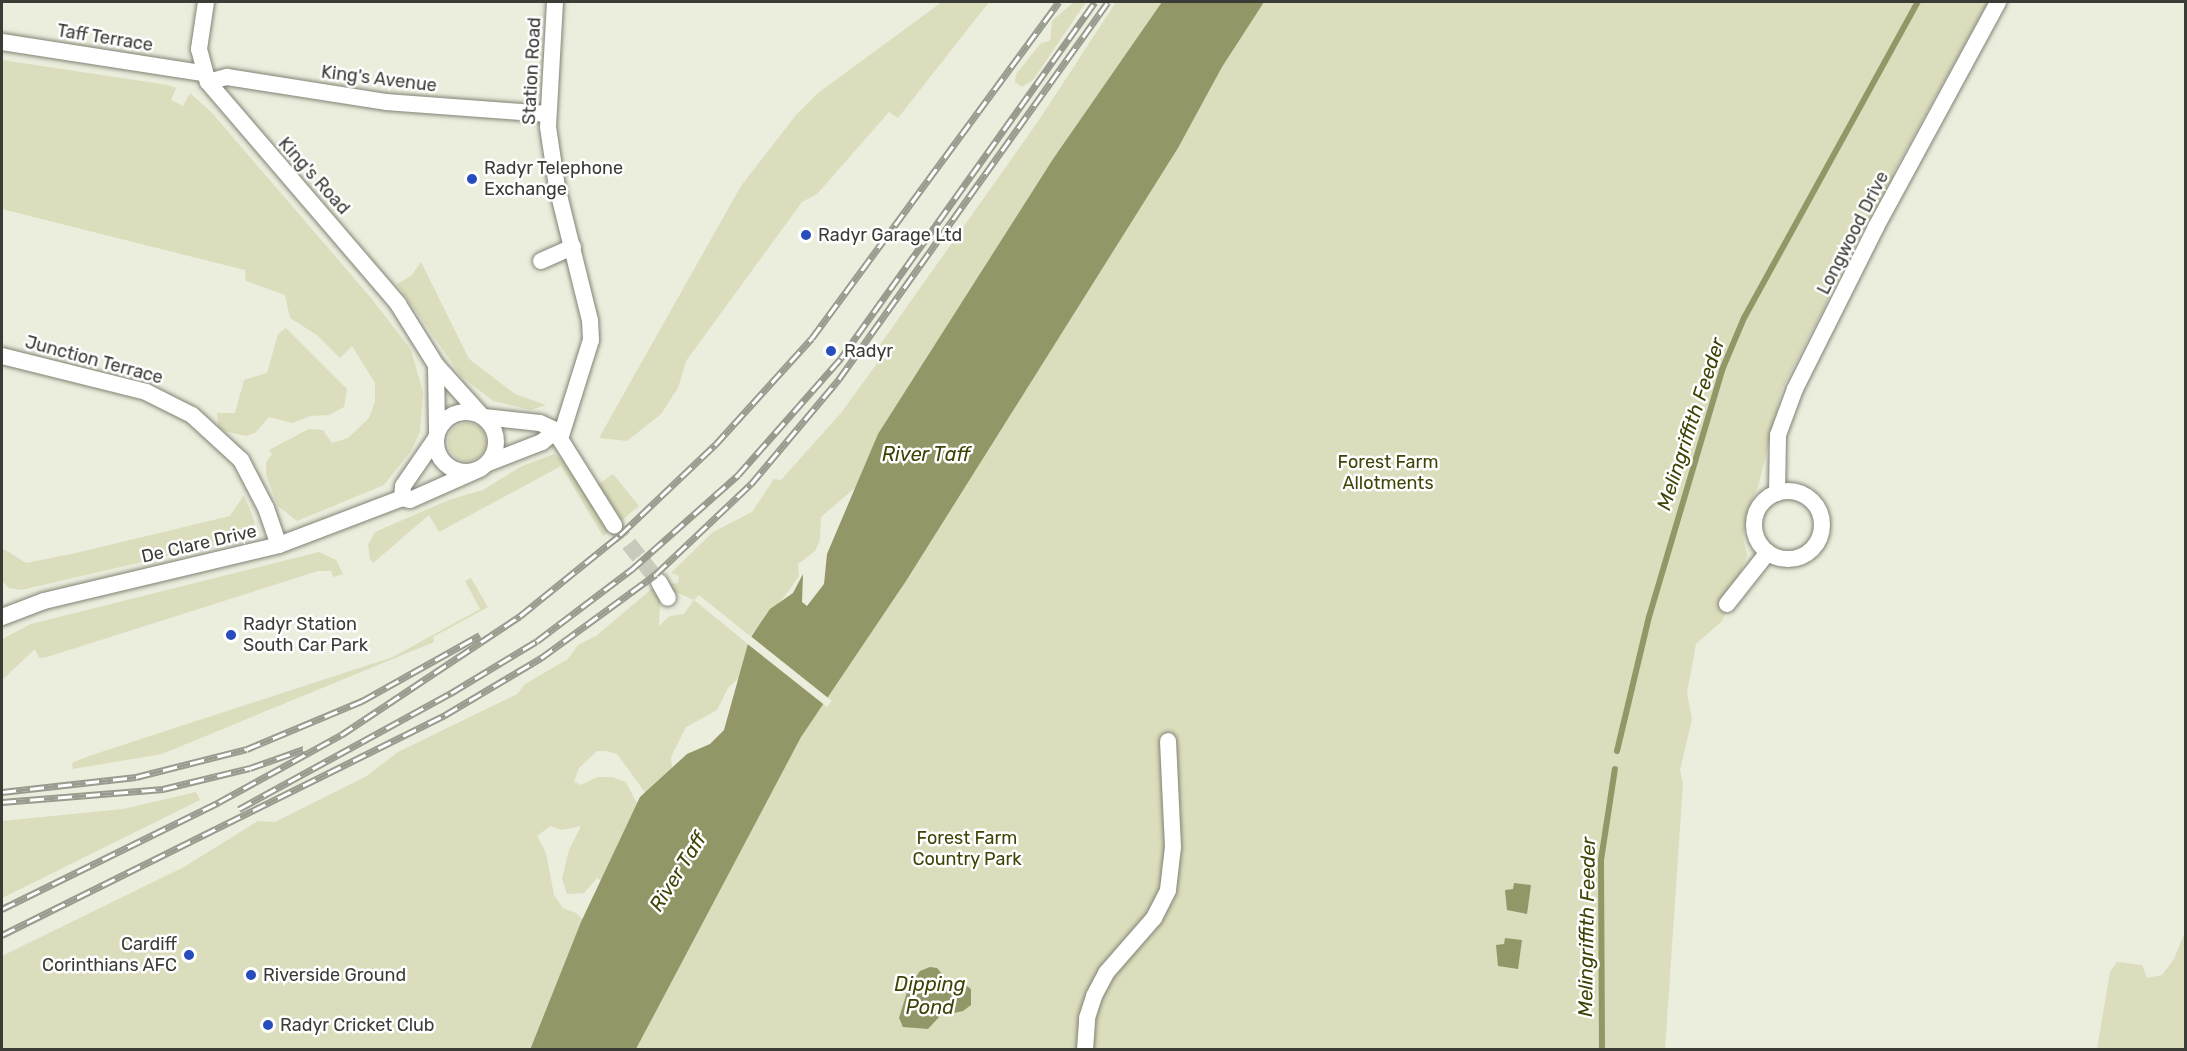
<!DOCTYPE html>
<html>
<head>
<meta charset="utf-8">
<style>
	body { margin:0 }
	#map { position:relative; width:2187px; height:1051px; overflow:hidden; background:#ebeddd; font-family:Rubik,sans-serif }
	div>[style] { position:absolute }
	.green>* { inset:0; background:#dbddbc }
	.round { border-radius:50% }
	.water>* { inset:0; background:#939666 }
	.pier>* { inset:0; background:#ebeddd }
	.stream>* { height:6px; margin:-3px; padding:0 3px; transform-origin:3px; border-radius:3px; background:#939666 }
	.minor-tunnel>* { height:16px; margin-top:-8px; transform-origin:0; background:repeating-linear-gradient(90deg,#c8cabc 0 16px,transparent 0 24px) }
	.roads { filter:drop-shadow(0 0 2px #818274) drop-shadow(0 0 2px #818274) }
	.minor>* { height:16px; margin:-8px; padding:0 8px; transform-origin:8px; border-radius:8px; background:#fff }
	.minor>.ring { margin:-8px; padding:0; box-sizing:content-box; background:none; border:16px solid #fff; border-radius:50% }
	.rail>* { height:7px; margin-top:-3.5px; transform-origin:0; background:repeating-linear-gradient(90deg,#fff 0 14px,#999b8f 0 28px); box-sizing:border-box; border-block:2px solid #999b8f }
	.dots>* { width:16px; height:16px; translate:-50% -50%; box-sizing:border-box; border:3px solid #fff; border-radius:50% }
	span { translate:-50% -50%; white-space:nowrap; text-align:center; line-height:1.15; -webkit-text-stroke:5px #fff; paint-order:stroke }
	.street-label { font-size:18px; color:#3b3c36 }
	.poi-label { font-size:18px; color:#3b3c36 }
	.left { translate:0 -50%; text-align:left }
	.right { translate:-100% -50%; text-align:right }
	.park-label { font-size:18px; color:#424306 }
	.water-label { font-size:20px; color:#414205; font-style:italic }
	.frame { position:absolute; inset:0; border:3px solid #3b3c36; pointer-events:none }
</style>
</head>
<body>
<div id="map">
	<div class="green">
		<div style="clip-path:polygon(942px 2px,989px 2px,898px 118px,889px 112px,817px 194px,802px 202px,686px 361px,678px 388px,661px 414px,627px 441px,599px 438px,741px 186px,796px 115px,818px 93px)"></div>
		<div style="clip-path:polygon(1074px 2px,1086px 2px,1033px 80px,1022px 87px,1015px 82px,1016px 74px,1041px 43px,1050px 41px,1052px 21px)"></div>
		<div style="clip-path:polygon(1116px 2px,1179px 2px,865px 479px,821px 517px,820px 540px,815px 551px,798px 564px,799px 576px,788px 592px,750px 636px,699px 595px,694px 600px,748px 644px,750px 653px,748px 669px,728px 688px,717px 710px,686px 727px,671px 757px,673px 779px,647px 795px,617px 754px,606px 751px,597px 751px,579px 768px,574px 782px,581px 785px,598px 777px,612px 777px,626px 782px,635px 800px,652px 817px,608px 885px,597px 878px,584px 893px,567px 894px,562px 879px,569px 850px,581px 826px,562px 830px,550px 826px,537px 836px,546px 853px,554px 895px,563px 908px,576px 913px,591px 928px,551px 1049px,2px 1049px,2px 956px,184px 867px,258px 821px,275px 822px,367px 776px,398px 752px,517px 694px,525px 684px,568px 659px,578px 645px,596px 636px,655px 586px,660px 600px,659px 626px,670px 616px,684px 614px,694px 600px,669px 589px,670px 584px,678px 583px,679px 576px,671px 573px,713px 532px,752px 512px,774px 479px,781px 480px,841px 413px,883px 355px,877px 349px,1039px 120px)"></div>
		<div style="clip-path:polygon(1254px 2px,1988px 2px,1893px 173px,1896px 182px,1883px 210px,1872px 214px,1782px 389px,1758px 487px,1750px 504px,1743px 537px,1747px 555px,1739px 575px,1722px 596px,1726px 613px,1722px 621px,1696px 644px,1687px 693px,1692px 719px,1680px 770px,1683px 783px,1665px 1049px,620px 1050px,637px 1048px,653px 1015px,646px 1007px,781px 773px,791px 741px,991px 445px,1127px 225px)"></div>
		<div style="clip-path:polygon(2px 60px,168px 85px,176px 88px,171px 100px,183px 106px,190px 93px,212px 113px,372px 299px,411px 350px,423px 392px,420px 432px,411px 451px,384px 485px,297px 521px,278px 506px,266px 475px,266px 462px,272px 454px,269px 450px,309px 429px,323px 430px,332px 443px,348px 438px,369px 418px,375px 401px,375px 383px,352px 346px,340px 358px,317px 335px,290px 318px,285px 295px,246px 281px,245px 270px,2px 209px)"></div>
		<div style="clip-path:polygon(421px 262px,469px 359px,515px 394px,546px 405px,531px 410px,493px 401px,461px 376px,397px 284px,411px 276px)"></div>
		<div style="clip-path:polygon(286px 328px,347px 389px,344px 407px,329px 415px,311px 416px,292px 423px,269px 417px,255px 433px,246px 436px,224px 431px,218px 426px,217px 413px,235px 413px,244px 380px,267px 373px,278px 334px)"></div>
		<div class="round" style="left:448px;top:423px;width:38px;height:38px"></div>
		<div style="clip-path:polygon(554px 454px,563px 461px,611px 530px,603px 536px,561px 466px,439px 532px,429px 515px,373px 563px,370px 559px,368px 545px,375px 532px,451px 499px,483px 490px,520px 467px)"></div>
		<div style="clip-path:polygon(613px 474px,639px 506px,622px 520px,597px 485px)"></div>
		<div style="clip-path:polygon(244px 495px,255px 523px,251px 532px,237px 540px,21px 590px,9px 588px,2px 581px,2px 548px,26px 563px,76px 553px,230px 516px)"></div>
		<div style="clip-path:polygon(319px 552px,336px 560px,343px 574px,333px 577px,331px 571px,318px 571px,47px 657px,39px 658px,35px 649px,2px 680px,2px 639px,31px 624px)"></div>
		<div style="clip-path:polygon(471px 578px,488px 607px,433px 637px,434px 642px,162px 754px,73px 769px,72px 763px,89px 756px,393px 657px,480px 609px,465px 581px)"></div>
		<div style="clip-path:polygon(196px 792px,200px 800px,2px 898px,2px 821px,123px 809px)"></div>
		<div style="clip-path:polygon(2185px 932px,2185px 1049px,2097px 1049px,2110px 972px,2117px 962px,2142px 965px,2147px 978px,2162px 975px,2174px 959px)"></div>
	</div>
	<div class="water">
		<div style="clip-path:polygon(1162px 2px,1264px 2px,1222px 67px,1178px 148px,906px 581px,801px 737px,636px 1049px,530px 1050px,581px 922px,640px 797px,687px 754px,710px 744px,724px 730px,749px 640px,770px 609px,793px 593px,803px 574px,802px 602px,807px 606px,824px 584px,827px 554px,878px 434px,1053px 159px)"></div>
		<div style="clip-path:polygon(1514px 883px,1531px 885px,1527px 914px,1507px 910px,1505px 890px,1513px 889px)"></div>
		<div style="clip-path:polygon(1505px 938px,1522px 940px,1518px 969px,1498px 966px,1496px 945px,1504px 944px)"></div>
		<div style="clip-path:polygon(930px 967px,937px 968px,949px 982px,959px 980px,971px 989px,971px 1005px,963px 1011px,940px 1016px,928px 1029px,903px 1027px,899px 1018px,908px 989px,920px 971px)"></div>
	</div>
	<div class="pier">
		<div style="clip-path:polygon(748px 634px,832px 701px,827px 707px,745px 642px)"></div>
	</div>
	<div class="stream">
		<div style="left:1617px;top:751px;width:138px;rotate:-76.6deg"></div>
		<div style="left:1649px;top:617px;width:258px;rotate:-73.5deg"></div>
		<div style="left:1722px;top:370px;width:56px;rotate:-67.1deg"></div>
		<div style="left:1744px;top:318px;width:361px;rotate:-61.2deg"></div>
		<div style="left:1602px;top:1050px;width:190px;rotate:-90.3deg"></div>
		<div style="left:1601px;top:860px;width:92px;rotate:-81.3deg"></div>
	</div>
	<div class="minor-tunnel">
		<div style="left:614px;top:525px;width:73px;rotate:51.7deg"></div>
	</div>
	<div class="roads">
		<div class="minor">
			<div style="left:206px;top:2px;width:48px;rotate:98.5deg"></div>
			<div style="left:199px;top:49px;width:34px;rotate:75deg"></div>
			<div style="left:208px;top:82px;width:292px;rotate:49.4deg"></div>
			<div style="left:398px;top:304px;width:72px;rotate:58.1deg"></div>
			<div style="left:436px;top:365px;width:69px;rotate:48deg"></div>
			<div style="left:555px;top:2px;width:125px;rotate:93.2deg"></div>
			<div style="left:548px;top:127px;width:61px;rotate:81.5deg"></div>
			<div style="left:557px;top:187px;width:137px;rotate:76.1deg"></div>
			<div style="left:590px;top:320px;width:20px;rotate:87deg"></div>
			<div style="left:591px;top:340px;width:104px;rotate:107.4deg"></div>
			<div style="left:560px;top:439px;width:102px;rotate:57.9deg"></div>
			<div style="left:2px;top:42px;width:203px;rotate:8.8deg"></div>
			<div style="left:208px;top:82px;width:20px;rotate:-15deg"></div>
			<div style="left:227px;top:77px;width:162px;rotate:8.9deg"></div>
			<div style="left:387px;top:102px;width:160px;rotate:4.3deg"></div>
			<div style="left:541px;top:261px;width:35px;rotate:-24deg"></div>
			<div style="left:2px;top:356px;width:148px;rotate:14deg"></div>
			<div style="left:146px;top:392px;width:51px;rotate:26.6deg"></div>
			<div style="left:192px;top:415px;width:67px;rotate:42.6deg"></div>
			<div style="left:241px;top:460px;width:54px;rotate:62.5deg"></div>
			<div style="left:266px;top:508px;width:39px;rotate:71deg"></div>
			<div style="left:436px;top:365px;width:66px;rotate:89.1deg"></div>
			<div class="ring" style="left:436px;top:412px;width:44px;height:44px"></div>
			<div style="left:484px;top:417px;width:56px;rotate:6.1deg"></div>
			<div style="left:540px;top:423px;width:21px;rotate:25deg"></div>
			<div style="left:488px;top:463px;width:58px;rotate:-21.3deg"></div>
			<div style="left:542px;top:442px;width:17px;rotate:-40deg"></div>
			<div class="ring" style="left:1754px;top:491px;width:52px;height:52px"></div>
			<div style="left:1777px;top:493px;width:58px;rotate:-89deg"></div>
			<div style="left:1778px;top:435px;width:49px;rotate:-69.7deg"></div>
			<div style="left:1795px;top:389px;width:181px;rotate:-63.4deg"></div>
			<div style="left:1876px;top:227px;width:256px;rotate:-61.5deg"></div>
			<div style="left:402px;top:498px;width:12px;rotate:-85deg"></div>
			<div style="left:403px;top:486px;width:58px;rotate:-55.5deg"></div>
			<div style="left:659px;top:582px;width:18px;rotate:61deg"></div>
			<div style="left:1727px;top:604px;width:66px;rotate:-51.7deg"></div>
			<div style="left:2px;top:617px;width:45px;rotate:-20.9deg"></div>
			<div style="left:44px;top:601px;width:242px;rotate:-13.4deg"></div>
			<div style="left:279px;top:545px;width:132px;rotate:-20.9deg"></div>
			<div style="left:402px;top:498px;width:8px;rotate:14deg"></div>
			<div style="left:410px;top:500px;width:77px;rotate:-23.9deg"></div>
			<div style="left:1085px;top:1050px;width:32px;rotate:-86deg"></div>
			<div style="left:1087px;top:1018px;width:23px;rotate:-72deg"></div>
			<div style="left:1094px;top:996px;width:26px;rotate:-62deg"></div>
			<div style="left:1106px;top:973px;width:73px;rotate:-48.9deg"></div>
			<div style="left:1154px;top:918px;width:31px;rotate:-63deg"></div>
			<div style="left:1168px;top:890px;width:43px;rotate:-83.4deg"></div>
			<div style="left:1173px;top:847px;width:106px;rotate:-92.7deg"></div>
		</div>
	</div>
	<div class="rail">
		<div style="left:2px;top:792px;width:135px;rotate:-6.4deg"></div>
		<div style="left:136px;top:777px;width:114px;rotate:-14.2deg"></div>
		<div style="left:247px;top:749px;width:125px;rotate:-22.7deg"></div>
		<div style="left:362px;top:701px;width:135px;rotate:-29.2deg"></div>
		<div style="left:2px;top:802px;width:162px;rotate:-4.6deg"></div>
		<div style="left:163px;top:789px;width:89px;rotate:-13.6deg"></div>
		<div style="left:250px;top:768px;width:57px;rotate:-19.4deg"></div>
		<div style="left:239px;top:809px;width:242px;rotate:-28.7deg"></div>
		<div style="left:451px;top:693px;width:100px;rotate:-31.2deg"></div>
		<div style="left:537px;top:641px;width:118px;rotate:-37.1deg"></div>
		<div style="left:631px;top:570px;width:143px;rotate:-41.6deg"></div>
		<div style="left:738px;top:475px;width:156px;rotate:-48.6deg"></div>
		<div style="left:841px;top:358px;width:437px;rotate:-54.5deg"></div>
		<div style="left:2px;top:909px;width:242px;rotate:-26.2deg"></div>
		<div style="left:219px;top:802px;width:139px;rotate:-28.8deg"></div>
		<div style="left:341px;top:735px;width:215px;rotate:-33.6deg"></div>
		<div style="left:520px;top:616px;width:129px;rotate:-39deg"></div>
		<div style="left:620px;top:535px;width:131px;rotate:-43.5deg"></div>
		<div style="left:715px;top:445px;width:144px;rotate:-47.8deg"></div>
		<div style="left:812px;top:338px;width:417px;rotate:-53.7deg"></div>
		<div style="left:2px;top:935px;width:495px;rotate:-26.4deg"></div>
		<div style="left:445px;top:715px;width:112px;rotate:-30.7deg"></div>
		<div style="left:541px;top:658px;width:142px;rotate:-36.1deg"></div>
		<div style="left:656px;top:574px;width:131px;rotate:-43.5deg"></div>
		<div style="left:751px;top:484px;width:137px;rotate:-50deg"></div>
		<div style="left:839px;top:379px;width:463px;rotate:-54.5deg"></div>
	</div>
	<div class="dots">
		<div style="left:472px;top:179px;background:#264dbb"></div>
		<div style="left:806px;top:235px;background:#264dbb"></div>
		<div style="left:831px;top:351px;background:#264dbb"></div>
		<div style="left:231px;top:635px;background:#264dbb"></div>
		<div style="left:189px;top:955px;background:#264dbb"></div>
		<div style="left:251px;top:975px;background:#264dbb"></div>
		<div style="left:268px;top:1025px;background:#264dbb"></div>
	</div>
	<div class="street-label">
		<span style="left:105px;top:38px;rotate:9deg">Taff Terrace</span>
		<span style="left:532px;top:71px;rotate:-87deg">Station Road</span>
		<span style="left:379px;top:79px;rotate:7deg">King's Avenue</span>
		<span style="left:314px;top:176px;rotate:48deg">King's Road</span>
		<span style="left:1853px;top:233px;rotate:-63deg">Longwood Drive</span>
		<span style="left:94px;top:360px;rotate:15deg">Junction Terrace</span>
		<span style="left:199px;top:544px;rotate:-13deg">De Clare Drive</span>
	</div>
	<div class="poi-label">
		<span class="left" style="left:484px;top:179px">Radyr Telephone<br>Exchange</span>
		<span class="left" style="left:818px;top:235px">Radyr Garage Ltd</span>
		<span class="left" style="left:844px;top:351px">Radyr</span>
		<span class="left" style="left:243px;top:635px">Radyr Station<br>South Car Park</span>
		<span class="right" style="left:177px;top:955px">Cardiff<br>Corinthians AFC</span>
		<span class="left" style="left:263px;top:975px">Riverside Ground</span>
		<span class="left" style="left:280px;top:1025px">Radyr Cricket Club</span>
	</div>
	<div class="park-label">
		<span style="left:1388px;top:473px">Forest Farm<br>Allotments</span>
		<span style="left:967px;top:849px">Forest Farm<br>Country Park</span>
	</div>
	<div class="water-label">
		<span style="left:1691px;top:424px;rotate:-72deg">Melingriffith Feeder</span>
		<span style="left:926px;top:454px">River Taff</span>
		<span style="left:678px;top:872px;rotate:-58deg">River Taff</span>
		<span style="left:1587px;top:927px;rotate:-89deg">Melingriffith Feeder</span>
		<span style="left:930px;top:996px">Dipping<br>Pond</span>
	</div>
	<div class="frame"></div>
</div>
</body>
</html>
